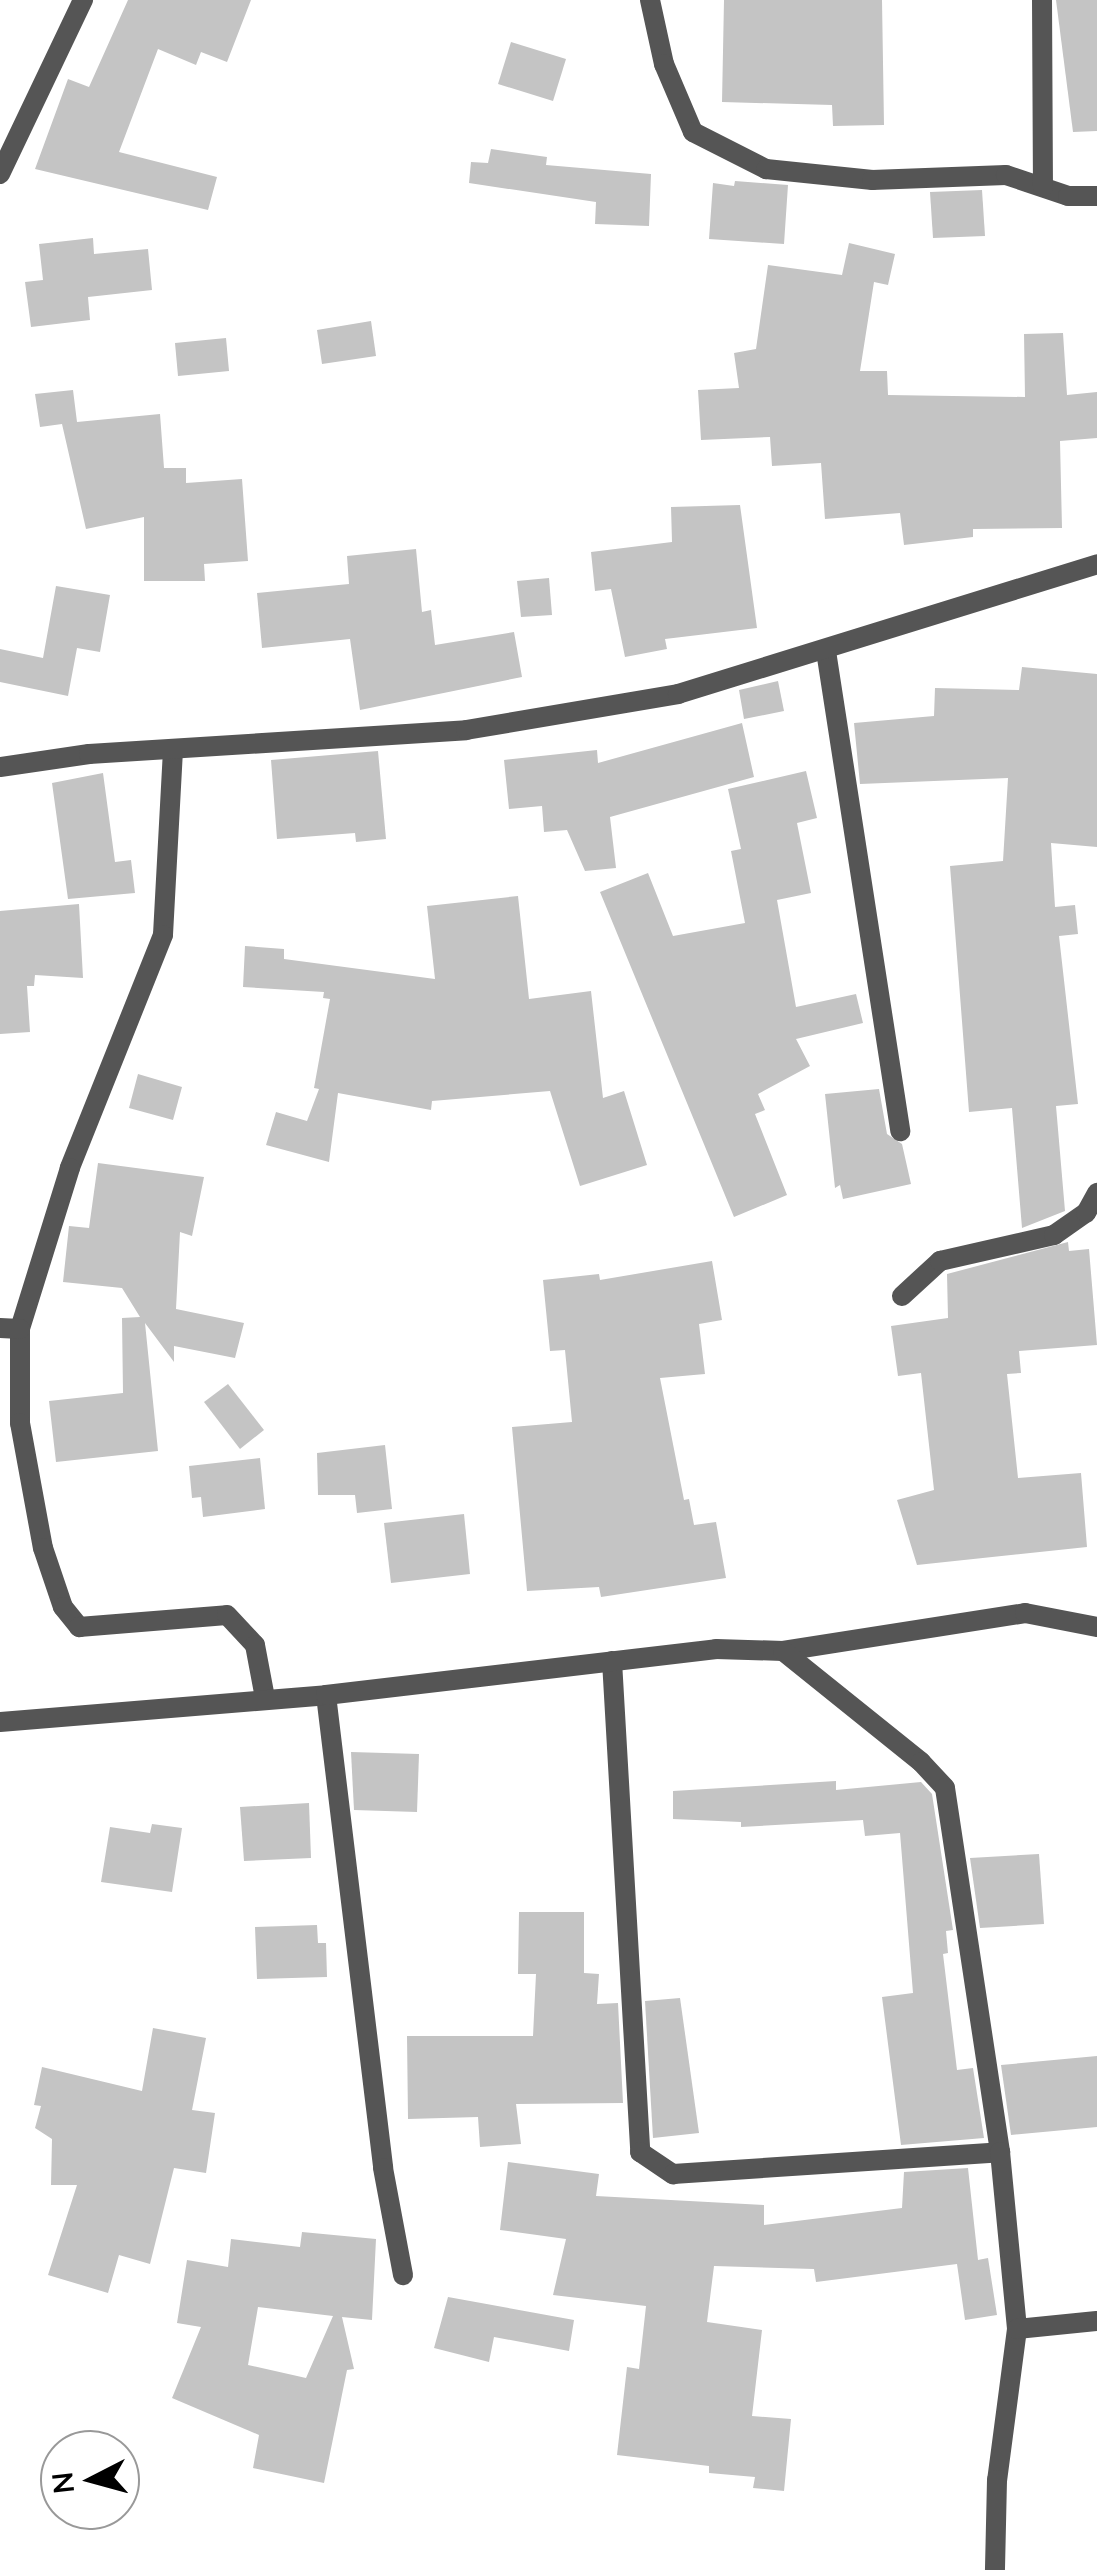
<!DOCTYPE html>
<html>
<head>
<meta charset="utf-8">
<style>
	body { margin:0 }
	#map { position:relative; width:1097px; height:2570px; overflow:hidden; background:#fff; font-family:Lato,sans-serif }
	div>[style] { position:absolute }
	.building>* { inset:0; background:#c4c4c4 }
	.street>* { height:20px; margin:-10px; padding:0 10px; transform-origin:10px; border-radius:10px; background:#555 }
	span { translate:-50% -50%; white-space:nowrap; text-align:center; line-height:1.15; -webkit-text-stroke:9px #fff; paint-order:stroke }
	.north { position:absolute; left:40px; top:2430px; width:100px; height:100px; box-sizing:border-box; background:#fff; border:2px solid #999; border-radius:50%; rotate:264deg; font-size:28px; font-weight:700; line-height:40px; text-align:center; color:#000 }
	.north::after { content:''; display:block; margin:auto; width:35px; height:45px; background:#000; clip-path:polygon(50% 0,100% 100%,50% 72%,0 100%) }
</style>
</head>
<body>
<div id="map">
	<div class="building">
		<div style="clip-path:polygon(128px 0,251px 0,227px 62px,201px 52px,196px 65px,158px 49px,119px 152px,217px 177px,208px 210px,35px 169px,68px 79px,89px 87px)"></div>
		<div style="clip-path:polygon(724px 0,882px 0,884px 125px,833px 126px,832px 105px,722px 102px)"></div>
		<div style="clip-path:polygon(1056px 0,1097px 0,1097px 131px,1073px 132px)"></div>
		<div style="clip-path:polygon(511px 42px,566px 59px,553px 101px,498px 84px)"></div>
		<div style="clip-path:polygon(491px 149px,547px 157px,546px 165px,651px 174px,649px 226px,595px 224px,596px 202px,469px 183px,471px 162px,488px 163px)"></div>
		<div style="clip-path:polygon(735px 181px,788px 185px,784px 244px,709px 239px,713px 183px,734px 186px)"></div>
		<div style="clip-path:polygon(982px 190px,985px 236px,933px 238px,930px 192px)"></div>
		<div style="clip-path:polygon(93px 238px,94px 254px,148px 249px,152px 290px,88px 297px,90px 320px,31px 327px,25px 282px,43px 280px,39px 244px)"></div>
		<div style="clip-path:polygon(849px 243px,895px 254px,888px 285px,874px 282px,860px 371px,887px 371px,888px 395px,1025px 397px,1024px 334px,1063px 333px,1067px 395px,1097px 392px,1097px 438px,1060px 441px,1062px 528px,973px 529px,973px 537px,904px 545px,900px 513px,825px 519px,821px 463px,772px 466px,770px 437px,701px 440px,698px 390px,739px 388px,734px 353px,756px 349px,768px 265px,842px 275px)"></div>
		<div style="clip-path:polygon(371px 321px,376px 356px,322px 364px,317px 330px)"></div>
		<div style="clip-path:polygon(226px 338px,229px 371px,178px 376px,175px 343px)"></div>
		<div style="clip-path:polygon(73px 390px,77px 422px,160px 414px,164px 468px,186px 468px,186px 483px,242px 479px,248px 561px,204px 564px,205px 581px,144px 581px,144px 517px,86px 529px,62px 424px,40px 427px,35px 394px)"></div>
		<div style="clip-path:polygon(740px 505px,757px 628px,665px 639px,667px 649px,625px 657px,611px 589px,595px 591px,591px 552px,672px 542px,671px 507px)"></div>
		<div style="clip-path:polygon(416px 549px,422px 612px,431px 610px,435px 645px,514px 632px,522px 677px,360px 710px,350px 639px,262px 648px,257px 593px,349px 584px,347px 556px)"></div>
		<div style="clip-path:polygon(549px 578px,552px 615px,521px 617px,517px 581px)"></div>
		<div style="clip-path:polygon(56px 586px,110px 595px,100px 652px,77px 648px,68px 696px,0 682px,0 649px,43px 658px)"></div>
		<div style="clip-path:polygon(1022px 667px,1097px 674px,1097px 847px,1051px 843px,1055px 907px,1075px 905px,1078px 934px,1059px 936px,1078px 1104px,1056px 1106px,1065px 1211px,1022px 1228px,1012px 1108px,969px 1112px,950px 866px,1003px 861px,1008px 778px,860px 784px,854px 723px,934px 716px,935px 688px,1019px 690px)"></div>
		<div style="clip-path:polygon(778px 681px,784px 711px,744px 719px,739px 690px)"></div>
		<div style="clip-path:polygon(742px 723px,754px 777px,610px 817px,616px 868px,585px 871px,567px 830px,544px 832px,542px 806px,509px 809px,504px 760px,597px 750px,598px 763px)"></div>
		<div style="clip-path:polygon(378px 751px,386px 839px,356px 842px,355px 833px,277px 839px,271px 760px)"></div>
		<div style="clip-path:polygon(806px 771px,817px 818px,797px 823px,811px 893px,777px 900px,796px 1007px,856px 994px,863px 1023px,796px 1039px,810px 1066px,758px 1094px,765px 1110px,755px 1114px,787px 1195px,734px 1217px,600px 892px,648px 873px,673px 936px,745px 923px,731px 851px,741px 849px,728px 789px)"></div>
		<div style="clip-path:polygon(103px 773px,115px 862px,131px 860px,135px 893px,68px 899px,52px 783px)"></div>
		<div style="clip-path:polygon(518px 896px,529px 999px,591px 991px,603px 1098px,624px 1091px,647px 1165px,580px 1186px,550px 1091px,432px 1101px,431px 1110px,338px 1093px,329px 1162px,266px 1145px,276px 1112px,307px 1121px,319px 1089px,314px 1088px,330px 999px,323px 998px,324px 992px,243px 987px,245px 946px,284px 949px,284px 959px,435px 979px,427px 906px)"></div>
		<div style="clip-path:polygon(79px 904px,83px 978px,35px 975px,34px 986px,27px 986px,30px 1032px,0 1034px,0 911px)"></div>
		<div style="clip-path:polygon(138px 1074px,182px 1087px,173px 1120px,129px 1108px)"></div>
		<div style="clip-path:polygon(879px 1089px,887px 1134px,902px 1144px,911px 1184px,843px 1199px,840px 1185px,835px 1188px,825px 1094px)"></div>
		<div style="clip-path:polygon(98px 1163px,204px 1177px,192px 1236px,180px 1232px,176px 1309px,244px 1323px,235px 1358px,174px 1346px,174px 1362px,145px 1323px,158px 1451px,56px 1462px,49px 1401px,123px 1393px,122px 1318px,140px 1317px,122px 1288px,63px 1282px,69px 1226px,89px 1228px)"></div>
		<div style="clip-path:polygon(1068px 1242px,1069px 1251px,1089px 1249px,1097px 1345px,1019px 1351px,1021px 1373px,1007px 1374px,1018px 1478px,1081px 1473px,1087px 1547px,917px 1565px,897px 1500px,934px 1490px,921px 1373px,898px 1376px,891px 1326px,948px 1318px,947px 1274px)"></div>
		<div style="clip-path:polygon(712px 1261px,722px 1320px,699px 1324px,705px 1374px,660px 1378px,684px 1500px,689px 1499px,694px 1525px,716px 1522px,726px 1578px,601px 1597px,599px 1587px,527px 1591px,512px 1427px,572px 1422px,565px 1350px,550px 1351px,543px 1280px,599px 1274px,600px 1280px)"></div>
		<div style="clip-path:polygon(228px 1384px,264px 1430px,240px 1449px,204px 1402px)"></div>
		<div style="clip-path:polygon(385px 1445px,392px 1509px,357px 1513px,355px 1495px,318px 1495px,317px 1453px)"></div>
		<div style="clip-path:polygon(260px 1458px,265px 1509px,203px 1517px,201px 1497px,192px 1498px,189px 1466px)"></div>
		<div style="clip-path:polygon(464px 1514px,470px 1574px,391px 1583px,384px 1523px)"></div>
		<div style="clip-path:polygon(351px 1752px,419px 1754px,417px 1812px,354px 1810px)"></div>
		<div style="clip-path:polygon(836px 1781px,836px 1790px,921px 1782px,932px 1794px,953px 1930px,946px 1931px,948px 1953px,943px 1954px,957px 2070px,973px 2068px,984px 2138px,901px 2145px,882px 1997px,913px 1993px,900px 1833px,865px 1836px,863px 1820px,741px 1827px,741px 1822px,673px 1819px,673px 1791px)"></div>
		<div style="clip-path:polygon(309px 1803px,311px 1858px,244px 1861px,240px 1807px)"></div>
		<div style="clip-path:polygon(152px 1824px,182px 1828px,172px 1892px,101px 1882px,110px 1827px,150px 1833px)"></div>
		<div style="clip-path:polygon(1039px 1854px,1044px 1924px,980px 1928px,970px 1858px)"></div>
		<div style="clip-path:polygon(519px 1912px,584px 1912px,584px 1973px,599px 1974px,597px 2004px,618px 2003px,623px 2103px,516px 2104px,521px 2144px,480px 2147px,478px 2117px,408px 2119px,407px 2036px,533px 2036px,536px 1974px,518px 1974px)"></div>
		<div style="clip-path:polygon(317px 1925px,318px 1943px,326px 1943px,327px 1977px,257px 1979px,255px 1927px)"></div>
		<div style="clip-path:polygon(680px 1998px,699px 2133px,653px 2138px,645px 2001px)"></div>
		<div style="clip-path:polygon(153px 2028px,206px 2038px,192px 2110px,215px 2113px,206px 2173px,174px 2168px,150px 2264px,119px 2255px,108px 2293px,48px 2275px,77px 2185px,51px 2185px,52px 2139px,35px 2128px,41px 2106px,34px 2105px,42px 2067px,142px 2091px)"></div>
		<div style="clip-path:polygon(1097px 2056px,1097px 2127px,1011px 2135px,1001px 2065px)"></div>
		<div style="clip-path:polygon(508px 2162px,599px 2174px,596px 2196px,764px 2205px,764px 2225px,902px 2208px,904px 2172px,968px 2168px,978px 2260px,988px 2258px,997px 2315px,965px 2320px,957px 2264px,816px 2282px,814px 2269px,714px 2266px,707px 2322px,762px 2330px,752px 2416px,791px 2419px,784px 2491px,753px 2488px,755px 2477px,709px 2473px,709px 2466px,617px 2455px,627px 2367px,639px 2369px,646px 2306px,553px 2295px,566px 2239px,500px 2230px)"></div>
		<div style="clip-path:polygon(evenodd,302px 2232px,376px 2239px,372px 2320px,342px 2317px,354px 2369px,347px 2370px,324px 2483px,253px 2468px,259px 2435px,172px 2398px,201px 2327px,177px 2323px,187px 2260px,228px 2267px,231px 2239px,300px 2247px,302px 2232px,258px 2307px,333px 2316px,306px 2378px,248px 2365px,258px 2307px)"></div>
		<div style="clip-path:polygon(448px 2297px,574px 2320px,569px 2351px,494px 2337px,489px 2362px,434px 2348px)"></div>
	</div>
	<div class="street">
		<div style="left:650px;top:0;width:66px;rotate:77.7deg"></div>
		<div style="left:664px;top:64px;width:74px;rotate:66.9deg"></div>
		<div style="left:693px;top:132px;width:82px;rotate:26.9deg"></div>
		<div style="left:766px;top:169px;width:107px;rotate:5.9deg"></div>
		<div style="left:872px;top:180px;width:134px;rotate:-2.1deg"></div>
		<div style="left:1006px;top:175px;width:65px;rotate:18.7deg"></div>
		<div style="left:1068px;top:196px;width:29px"></div>
		<div style="left:1042px;top:0;width:187px;rotate:89.7deg"></div>
		<div style="left:0;top:174px;width:193px;rotate:-64.5deg"></div>
		<div style="left:826px;top:651px;width:486px;rotate:81.2deg"></div>
		<div style="left:173px;top:750px;width:185px;rotate:93.1deg"></div>
		<div style="left:163px;top:935px;width:251px;rotate:111.8deg"></div>
		<div style="left:70px;top:1168px;width:169px;rotate:107.3deg"></div>
		<div style="left:20px;top:1329px;width:94px;rotate:90deg"></div>
		<div style="left:20px;top:1423px;width:127px;rotate:79.6deg"></div>
		<div style="left:43px;top:1548px;width:62px;rotate:71.3deg"></div>
		<div style="left:63px;top:1607px;width:26px;rotate:51deg"></div>
		<div style="left:79px;top:1627px;width:148px;rotate:-4.6deg"></div>
		<div style="left:227px;top:1615px;width:41px;rotate:47deg"></div>
		<div style="left:255px;top:1645px;width:54px;rotate:79.3deg"></div>
		<div style="left:0;top:767px;width:90px;rotate:-8.3deg"></div>
		<div style="left:89px;top:754px;width:378px;rotate:-3.6deg"></div>
		<div style="left:466px;top:730px;width:215px;rotate:-9.6deg"></div>
		<div style="left:678px;top:694px;width:439px;rotate:-17.2deg"></div>
		<div style="left:902px;top:1296px;width:52px;rotate:-42.6deg"></div>
		<div style="left:940px;top:1261px;width:117px;rotate:-12.8deg"></div>
		<div style="left:1054px;top:1235px;width:39px;rotate:-35deg"></div>
		<div style="left:1086px;top:1213px;width:23px;rotate:-61deg"></div>
		<div style="left:0;top:1328px;width:20px;rotate:3deg"></div>
		<div style="left:783px;top:1651px;width:245px;rotate:-8.9deg"></div>
		<div style="left:1025px;top:1613px;width:73px;rotate:11deg"></div>
		<div style="left:612px;top:1661px;width:492px;rotate:86.7deg"></div>
		<div style="left:640px;top:2152px;width:40px;rotate:34deg"></div>
		<div style="left:673px;top:2174px;width:328px;rotate:-3.8deg"></div>
		<div style="left:326px;top:1695px;width:476px;rotate:83.1deg"></div>
		<div style="left:383px;top:2168px;width:109px;rotate:79.4deg"></div>
		<div style="left:0;top:1722px;width:327px;rotate:-4.7deg"></div>
		<div style="left:326px;top:1695px;width:393px;rotate:-6.7deg"></div>
		<div style="left:716px;top:1649px;width:67px;rotate:1.7deg"></div>
		<div style="left:783px;top:1651px;width:177px;rotate:38.8deg"></div>
		<div style="left:921px;top:1762px;width:35px;rotate:47deg"></div>
		<div style="left:945px;top:1788px;width:368px;rotate:81.4deg"></div>
		<div style="left:1000px;top:2152px;width:178px;rotate:84.5deg"></div>
		<div style="left:1017px;top:2329px;width:152px;rotate:97.5deg"></div>
		<div style="left:997px;top:2480px;width:90px;rotate:91.3deg"></div>
		<div style="left:1017px;top:2329px;width:80px;rotate:-5.7deg"></div>
	</div>
	<div class="north">N</div>
</div>
</body>
</html>
